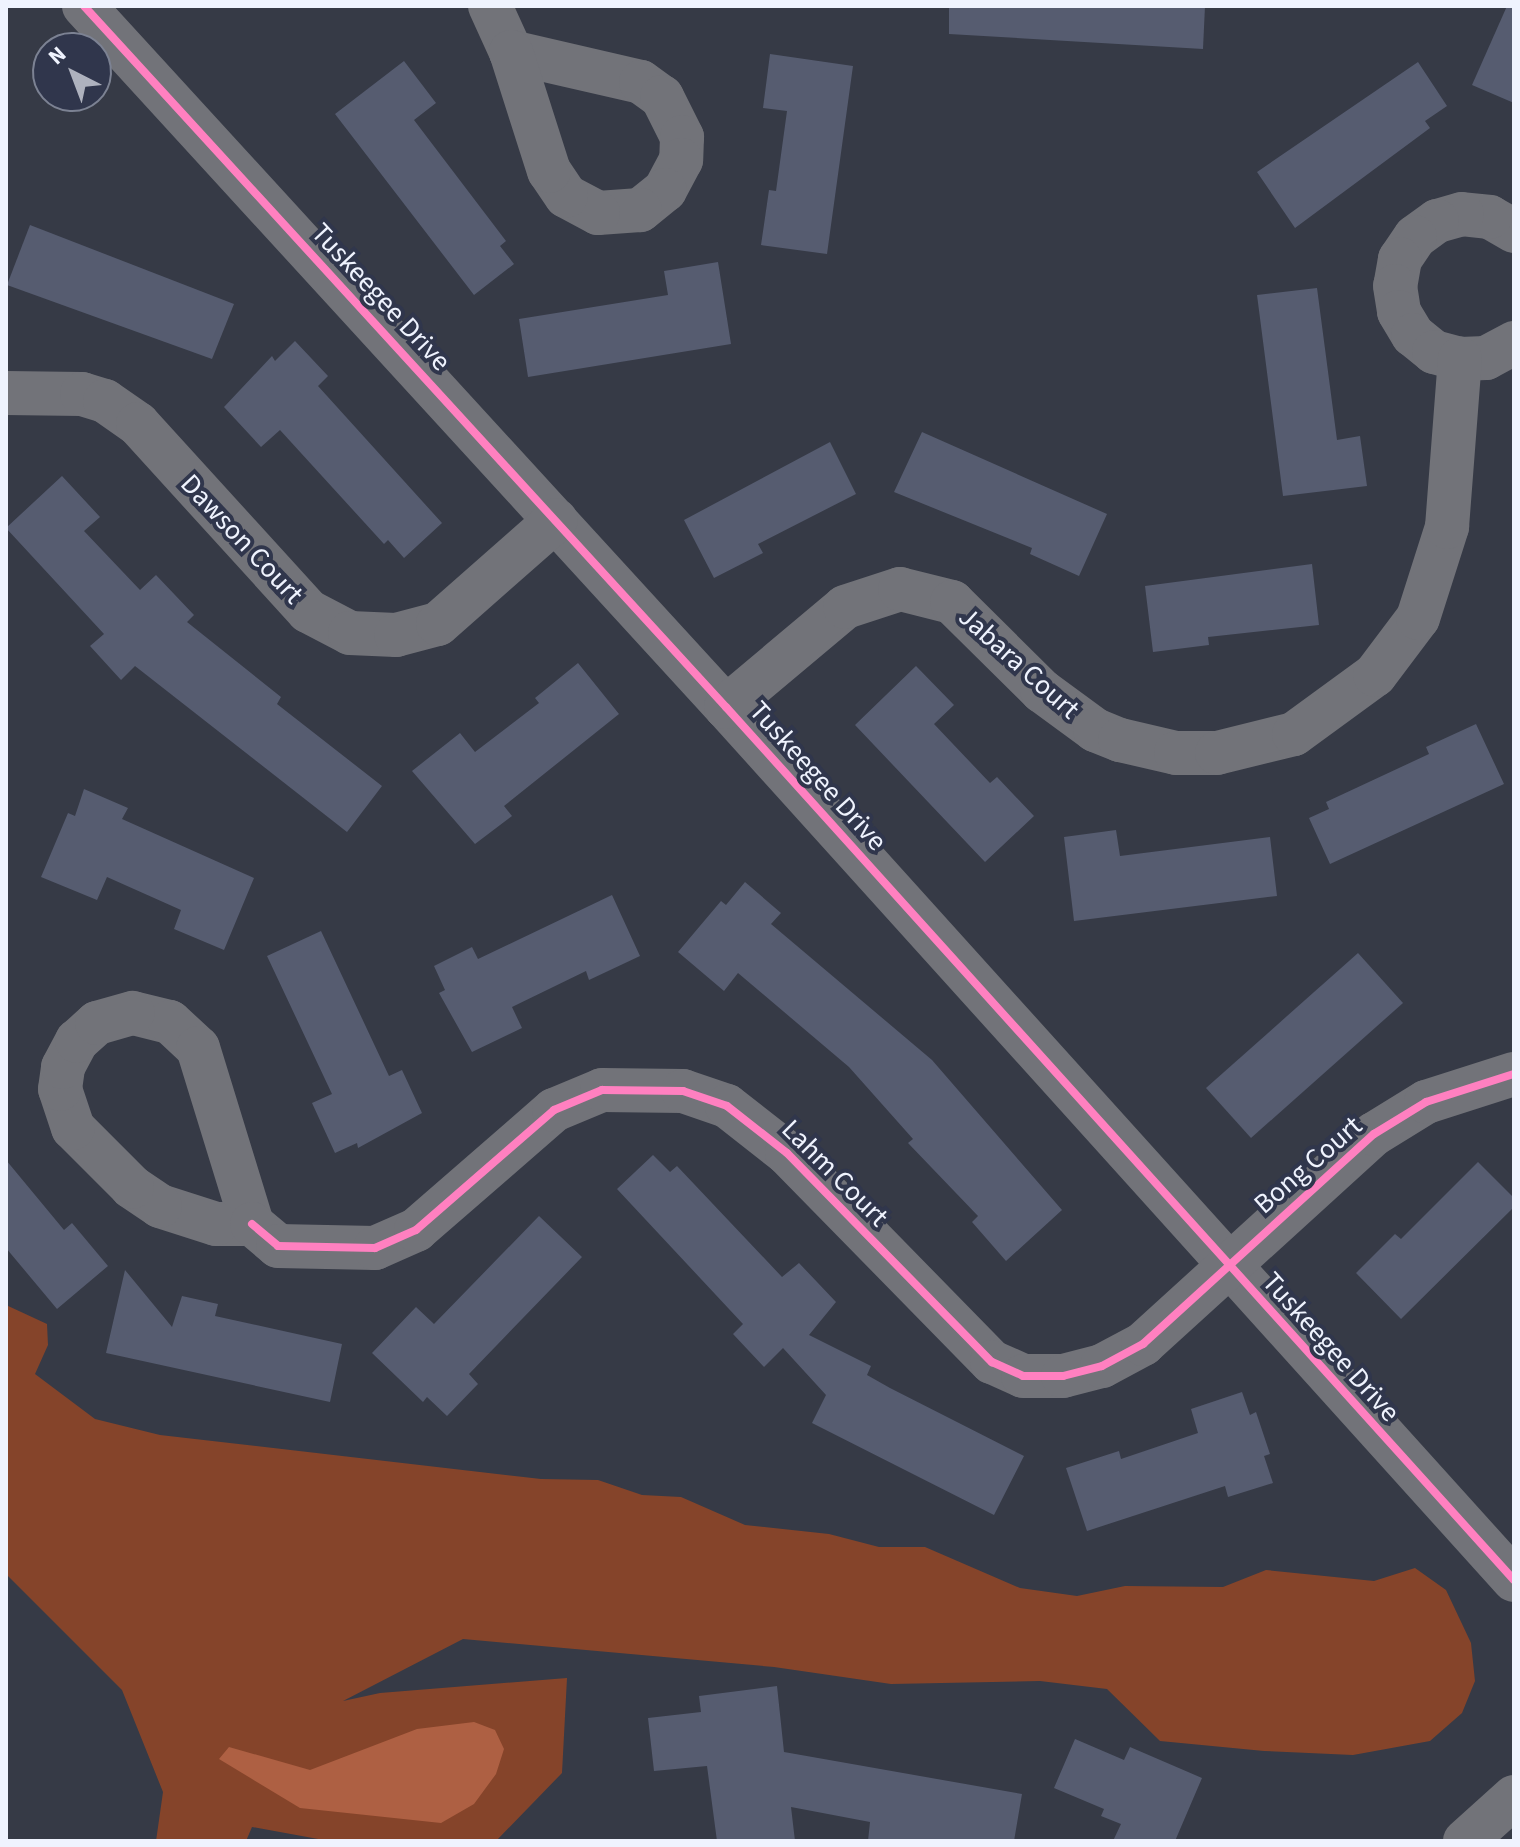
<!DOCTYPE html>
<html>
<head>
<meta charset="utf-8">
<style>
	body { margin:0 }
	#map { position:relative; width:1520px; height:1847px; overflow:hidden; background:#363a46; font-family:"Source Sans 3",sans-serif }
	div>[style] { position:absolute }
	.green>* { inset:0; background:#85442a }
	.water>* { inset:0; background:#ae6043 }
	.building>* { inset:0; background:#565c70 }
	.minor>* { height:44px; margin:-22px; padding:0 22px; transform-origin:22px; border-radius:22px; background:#727379 }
	.cycleway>* { height:8px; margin:-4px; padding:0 4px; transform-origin:4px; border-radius:4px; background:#ff80c0 }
	span { translate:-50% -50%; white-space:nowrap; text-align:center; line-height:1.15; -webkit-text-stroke:8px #30364c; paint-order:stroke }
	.street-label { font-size:28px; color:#eff3fe }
	.frame { position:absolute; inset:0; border:8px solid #eff3fe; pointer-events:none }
	.north { position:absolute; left:32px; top:32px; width:80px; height:80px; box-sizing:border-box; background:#30364c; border:2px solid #7c8293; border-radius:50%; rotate:318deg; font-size:22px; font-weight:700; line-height:32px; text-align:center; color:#eff3fe }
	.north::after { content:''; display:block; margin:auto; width:28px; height:36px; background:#aeb2be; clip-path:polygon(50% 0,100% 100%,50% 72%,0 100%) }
</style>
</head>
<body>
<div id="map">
	<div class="green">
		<div style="clip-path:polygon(6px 1305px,47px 1324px,48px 1345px,35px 1374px,95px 1419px,160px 1435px,541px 1479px,598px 1480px,642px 1495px,681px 1497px,745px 1525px,829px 1534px,879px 1547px,925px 1547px,1020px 1588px,1077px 1596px,1125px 1586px,1223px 1587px,1266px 1570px,1374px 1581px,1415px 1568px,1446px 1590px,1471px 1643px,1475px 1681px,1462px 1713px,1430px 1741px,1353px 1755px,1264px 1751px,1160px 1741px,1107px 1689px,1040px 1681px,891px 1684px,774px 1667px,463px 1639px,343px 1701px,380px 1693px,567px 1678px,562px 1773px,496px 1841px,329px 1841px,252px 1827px,246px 1841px,156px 1841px,163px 1792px,122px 1690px,6px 1574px)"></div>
	</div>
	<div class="water">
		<div style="clip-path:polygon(474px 1722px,495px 1730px,504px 1749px,496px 1774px,474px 1804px,441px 1823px,300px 1808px,219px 1759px,229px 1747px,310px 1770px,417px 1729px)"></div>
	</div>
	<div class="building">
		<div style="clip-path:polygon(949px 6px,1205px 6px,1203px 49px,949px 34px)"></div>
		<div style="clip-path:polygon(1507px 6px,1514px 6px,1514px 103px,1472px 85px)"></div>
		<div style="clip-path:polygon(770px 54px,853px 66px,827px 254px,761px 245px,769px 190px,776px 191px,787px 111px,763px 108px)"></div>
		<div style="clip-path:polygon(404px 61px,436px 103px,414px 120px,506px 241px,500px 246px,514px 264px,474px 295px,335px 114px)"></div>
		<div style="clip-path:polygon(1418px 62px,1447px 106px,1425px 121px,1430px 128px,1295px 228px,1257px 172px)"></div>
		<div style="clip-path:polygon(30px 225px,234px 304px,212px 359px,7px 285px)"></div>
		<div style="clip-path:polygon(718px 262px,731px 344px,528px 377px,519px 319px,668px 295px,664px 271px)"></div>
		<div style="clip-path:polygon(1317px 288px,1337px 440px,1360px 436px,1367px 486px,1283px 496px,1257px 295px)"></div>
		<div style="clip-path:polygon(295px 341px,328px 376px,318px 386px,442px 523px,404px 558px,388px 540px,384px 544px,280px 430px,261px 447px,224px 407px,272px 356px,275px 361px)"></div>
		<div style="clip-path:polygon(922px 432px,1107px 514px,1079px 576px,1030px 554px,1032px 548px,894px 492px)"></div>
		<div style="clip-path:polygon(830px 442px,856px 494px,758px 544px,763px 553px,714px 578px,684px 520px)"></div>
		<div style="clip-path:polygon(62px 476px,100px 517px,84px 531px,140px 590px,156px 575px,194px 615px,187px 622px,281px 697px,277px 704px,382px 786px,347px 832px,135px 666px,121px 680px,90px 646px,104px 634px,6px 528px)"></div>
		<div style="clip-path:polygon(1312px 564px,1319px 625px,1208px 637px,1209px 645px,1153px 652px,1145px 586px)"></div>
		<div style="clip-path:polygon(578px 663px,619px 714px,504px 806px,512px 816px,475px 844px,412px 771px,460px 733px,475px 752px,539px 703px,535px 698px)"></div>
		<div style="clip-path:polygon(916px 666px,954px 705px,934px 724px,990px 783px,997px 777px,1034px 816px,985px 862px,855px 725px)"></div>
		<div style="clip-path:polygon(1476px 724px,1504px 784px,1330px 864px,1309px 818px,1329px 809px,1326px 802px,1429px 754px,1426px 747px)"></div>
		<div style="clip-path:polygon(84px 789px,128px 808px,122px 819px,254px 878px,224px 950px,174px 929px,181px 910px,107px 877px,97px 900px,41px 877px,68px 813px,75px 816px)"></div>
		<div style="clip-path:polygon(1116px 830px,1120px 856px,1270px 837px,1277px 896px,1074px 921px,1064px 837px)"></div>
		<div style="clip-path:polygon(745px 882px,781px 913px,771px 924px,932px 1060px,1062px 1210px,1006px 1261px,972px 1222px,978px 1216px,908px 1143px,913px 1139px,849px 1067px,738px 973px,724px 991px,678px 952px,721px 901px,726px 905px)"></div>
		<div style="clip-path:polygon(612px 895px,640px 956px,589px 980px,586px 971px,512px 1007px,522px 1028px,472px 1052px,439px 993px,445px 990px,434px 966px,472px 947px,478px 959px)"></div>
		<div style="clip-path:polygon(321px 931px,389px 1076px,402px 1070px,422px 1113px,358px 1148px,357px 1143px,335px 1153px,312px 1103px,332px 1094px,267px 956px)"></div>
		<div style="clip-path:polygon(1358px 953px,1403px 1003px,1251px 1138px,1206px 1088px)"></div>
		<div style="clip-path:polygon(653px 1155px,670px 1172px,677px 1166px,782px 1277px,799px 1263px,836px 1302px,809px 1335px,871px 1366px,867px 1375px,890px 1388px,1024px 1456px,994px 1515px,812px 1423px,826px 1395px,783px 1348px,764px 1367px,733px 1334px,743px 1324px,617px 1189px)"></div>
		<div style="clip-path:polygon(6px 1160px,64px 1230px,72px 1223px,108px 1266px,57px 1309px,6px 1248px)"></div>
		<div style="clip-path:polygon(1478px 1162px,1514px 1198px,1514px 1207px,1401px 1319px,1356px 1273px,1395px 1234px,1401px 1239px)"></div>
		<div style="clip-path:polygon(539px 1216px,582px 1257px,469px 1374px,478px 1384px,447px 1416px,427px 1397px,423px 1402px,372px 1353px,416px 1307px,434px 1324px)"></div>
		<div style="clip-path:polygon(125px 1270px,172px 1327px,182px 1296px,218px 1304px,215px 1316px,342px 1344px,330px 1402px,106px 1353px)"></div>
		<div style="clip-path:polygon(1242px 1392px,1250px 1415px,1256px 1412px,1270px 1454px,1264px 1456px,1273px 1483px,1228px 1497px,1225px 1486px,1087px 1531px,1066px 1468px,1119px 1451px,1121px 1459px,1198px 1433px,1191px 1409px)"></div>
		<div style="clip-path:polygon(777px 1686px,784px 1752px,1022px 1794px,1014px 1841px,868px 1841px,870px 1822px,791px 1807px,795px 1841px,717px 1841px,707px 1766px,654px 1771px,648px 1718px,701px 1712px,699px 1696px)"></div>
		<div style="clip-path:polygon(1075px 1739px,1124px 1760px,1130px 1747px,1202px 1778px,1175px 1841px,1113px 1841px,1121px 1824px,1101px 1816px,1104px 1809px,1054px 1788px)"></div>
	</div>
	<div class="minor">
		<div style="left:84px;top:6px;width:951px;rotate:47.52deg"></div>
		<div style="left:726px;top:707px;width:1176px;rotate:47.93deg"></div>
		<div style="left:490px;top:6px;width:51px;rotate:65.5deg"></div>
		<div style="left:511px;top:52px;width:133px;rotate:13deg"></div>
		<div style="left:641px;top:82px;width:26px;rotate:36deg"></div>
		<div style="left:662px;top:97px;width:45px;rotate:63.4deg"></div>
		<div style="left:682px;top:137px;width:23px;rotate:92deg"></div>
		<div style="left:681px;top:160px;width:34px;rotate:118deg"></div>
		<div style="left:665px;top:190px;width:32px;rotate:141deg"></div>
		<div style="left:640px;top:210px;width:42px;rotate:175.9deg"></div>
		<div style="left:598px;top:213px;width:36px;rotate:-152deg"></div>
		<div style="left:566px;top:196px;width:30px;rotate:-124deg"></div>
		<div style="left:549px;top:171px;width:125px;rotate:-107.7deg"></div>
		<div style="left:1514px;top:231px;width:28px;rotate:-150deg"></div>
		<div style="left:1490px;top:217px;width:28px;rotate:-174deg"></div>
		<div style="left:1462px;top:214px;width:26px;rotate:164deg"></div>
		<div style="left:1437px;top:221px;width:27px;rotate:144deg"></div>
		<div style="left:1415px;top:237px;width:27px;rotate:124deg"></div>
		<div style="left:1400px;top:259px;width:27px;rotate:100deg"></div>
		<div style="left:1395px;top:286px;width:26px;rotate:81deg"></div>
		<div style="left:1399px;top:312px;width:27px;rotate:59deg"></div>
		<div style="left:1413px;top:335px;width:27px;rotate:39deg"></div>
		<div style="left:1434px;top:352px;width:27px;rotate:15deg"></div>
		<div style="left:1460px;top:359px;width:26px;rotate:-2deg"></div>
		<div style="left:1486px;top:358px;width:32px;rotate:-28deg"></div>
		<div style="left:6px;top:393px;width:76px;rotate:0.8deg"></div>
		<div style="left:82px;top:394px;width:24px;rotate:17deg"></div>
		<div style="left:105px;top:401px;width:40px;rotate:34.9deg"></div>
		<div style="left:138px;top:424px;width:253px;rotate:47.7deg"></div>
		<div style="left:308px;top:611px;width:47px;rotate:27.6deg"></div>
		<div style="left:350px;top:633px;width:46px;rotate:2.5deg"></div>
		<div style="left:396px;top:635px;width:43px;rotate:-14.7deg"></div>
		<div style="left:438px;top:624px;width:157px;rotate:-41.4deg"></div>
		<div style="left:726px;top:707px;width:155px;rotate:-40deg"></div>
		<div style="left:845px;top:607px;width:58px;rotate:-18.1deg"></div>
		<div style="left:900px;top:589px;width:54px;rotate:14deg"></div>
		<div style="left:952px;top:602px;width:127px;rotate:44.7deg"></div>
		<div style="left:1042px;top:691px;width:66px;rotate:36.3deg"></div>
		<div style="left:1095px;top:730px;width:27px;rotate:22deg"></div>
		<div style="left:1120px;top:740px;width:57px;rotate:13.1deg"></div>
		<div style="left:1176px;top:753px;width:41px"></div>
		<div style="left:1217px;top:753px;width:79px;rotate:-13.9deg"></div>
		<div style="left:1294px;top:734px;width:100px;rotate:-36.1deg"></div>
		<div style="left:1375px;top:675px;width:71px;rotate:-53deg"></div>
		<div style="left:1418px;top:618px;width:96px;rotate:-72.3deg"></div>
		<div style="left:1447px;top:527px;width:169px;rotate:-85.6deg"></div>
		<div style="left:133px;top:1013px;width:38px;rotate:14deg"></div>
		<div style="left:170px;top:1022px;width:38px;rotate:43deg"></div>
		<div style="left:198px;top:1048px;width:184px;rotate:72.9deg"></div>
		<div style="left:252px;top:1224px;width:36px;rotate:180deg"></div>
		<div style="left:216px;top:1224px;width:59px;rotate:-162.2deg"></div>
		<div style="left:160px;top:1206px;width:34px;rotate:-146deg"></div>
		<div style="left:132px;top:1187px;width:83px;rotate:-135deg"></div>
		<div style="left:73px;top:1128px;width:41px;rotate:-108.4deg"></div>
		<div style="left:60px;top:1089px;width:22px;rotate:-82deg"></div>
		<div style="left:63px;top:1067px;width:30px;rotate:-62deg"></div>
		<div style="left:77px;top:1041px;width:27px;rotate:-42deg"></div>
		<div style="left:97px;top:1023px;width:37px;rotate:-16deg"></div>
		<div style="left:252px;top:1224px;width:34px;rotate:40deg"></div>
		<div style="left:278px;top:1246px;width:97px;rotate:1.2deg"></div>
		<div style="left:375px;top:1248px;width:45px;rotate:-23.7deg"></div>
		<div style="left:416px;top:1230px;width:183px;rotate:-41deg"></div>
		<div style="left:554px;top:1110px;width:52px;rotate:-22.6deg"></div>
		<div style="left:602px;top:1090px;width:81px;rotate:0.7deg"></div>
		<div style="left:683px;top:1091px;width:46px;rotate:18.8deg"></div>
		<div style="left:727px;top:1106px;width:76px;rotate:38.1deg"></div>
		<div style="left:787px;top:1153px;width:293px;rotate:45.6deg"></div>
		<div style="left:992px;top:1362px;width:34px;rotate:24deg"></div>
		<div style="left:1023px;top:1376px;width:40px"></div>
		<div style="left:1063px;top:1376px;width:40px;rotate:-14.4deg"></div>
		<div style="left:1102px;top:1366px;width:47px;rotate:-28.2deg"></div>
		<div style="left:1143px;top:1344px;width:312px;rotate:-42.3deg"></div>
		<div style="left:1374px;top:1134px;width:61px;rotate:-31.6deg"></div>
		<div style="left:1426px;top:1102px;width:92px;rotate:-17.7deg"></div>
		<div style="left:1465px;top:1841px;width:66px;rotate:-41.9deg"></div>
	</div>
	<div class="cycleway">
		<div style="left:84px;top:6px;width:951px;rotate:47.52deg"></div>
		<div style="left:726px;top:707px;width:1176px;rotate:47.93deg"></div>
		<div style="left:252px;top:1224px;width:34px;rotate:40deg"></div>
		<div style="left:278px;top:1246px;width:97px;rotate:1.2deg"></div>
		<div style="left:375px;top:1248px;width:45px;rotate:-23.7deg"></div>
		<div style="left:416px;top:1230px;width:183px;rotate:-41deg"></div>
		<div style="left:554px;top:1110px;width:52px;rotate:-22.6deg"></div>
		<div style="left:602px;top:1090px;width:81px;rotate:0.7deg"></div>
		<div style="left:683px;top:1091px;width:46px;rotate:18.8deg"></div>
		<div style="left:727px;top:1106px;width:76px;rotate:38.1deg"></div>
		<div style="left:787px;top:1153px;width:293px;rotate:45.6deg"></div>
		<div style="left:992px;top:1362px;width:34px;rotate:24deg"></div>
		<div style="left:1023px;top:1376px;width:40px"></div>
		<div style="left:1063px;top:1376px;width:40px;rotate:-14.4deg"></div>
		<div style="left:1102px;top:1366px;width:47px;rotate:-28.2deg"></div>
		<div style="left:1143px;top:1344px;width:312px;rotate:-42.3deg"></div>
		<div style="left:1374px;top:1134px;width:61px;rotate:-31.6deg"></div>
		<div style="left:1426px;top:1102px;width:92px;rotate:-17.7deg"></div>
	</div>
	<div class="street-label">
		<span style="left:381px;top:297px;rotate:47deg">Tuskeegee Drive</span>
		<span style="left:242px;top:539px;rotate:47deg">Dawson Court</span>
		<span style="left:1019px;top:663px;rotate:42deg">Jabara Court</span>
		<span style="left:818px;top:776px;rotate:48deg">Tuskeegee Drive</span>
		<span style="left:1308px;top:1165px;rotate:-41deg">Bong Court</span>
		<span style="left:835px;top:1173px;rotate:45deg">Lahm Court</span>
		<span style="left:1331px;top:1347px;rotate:48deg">Tuskeegee Drive</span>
	</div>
	<div class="frame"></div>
	<div class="north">N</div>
</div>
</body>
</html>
